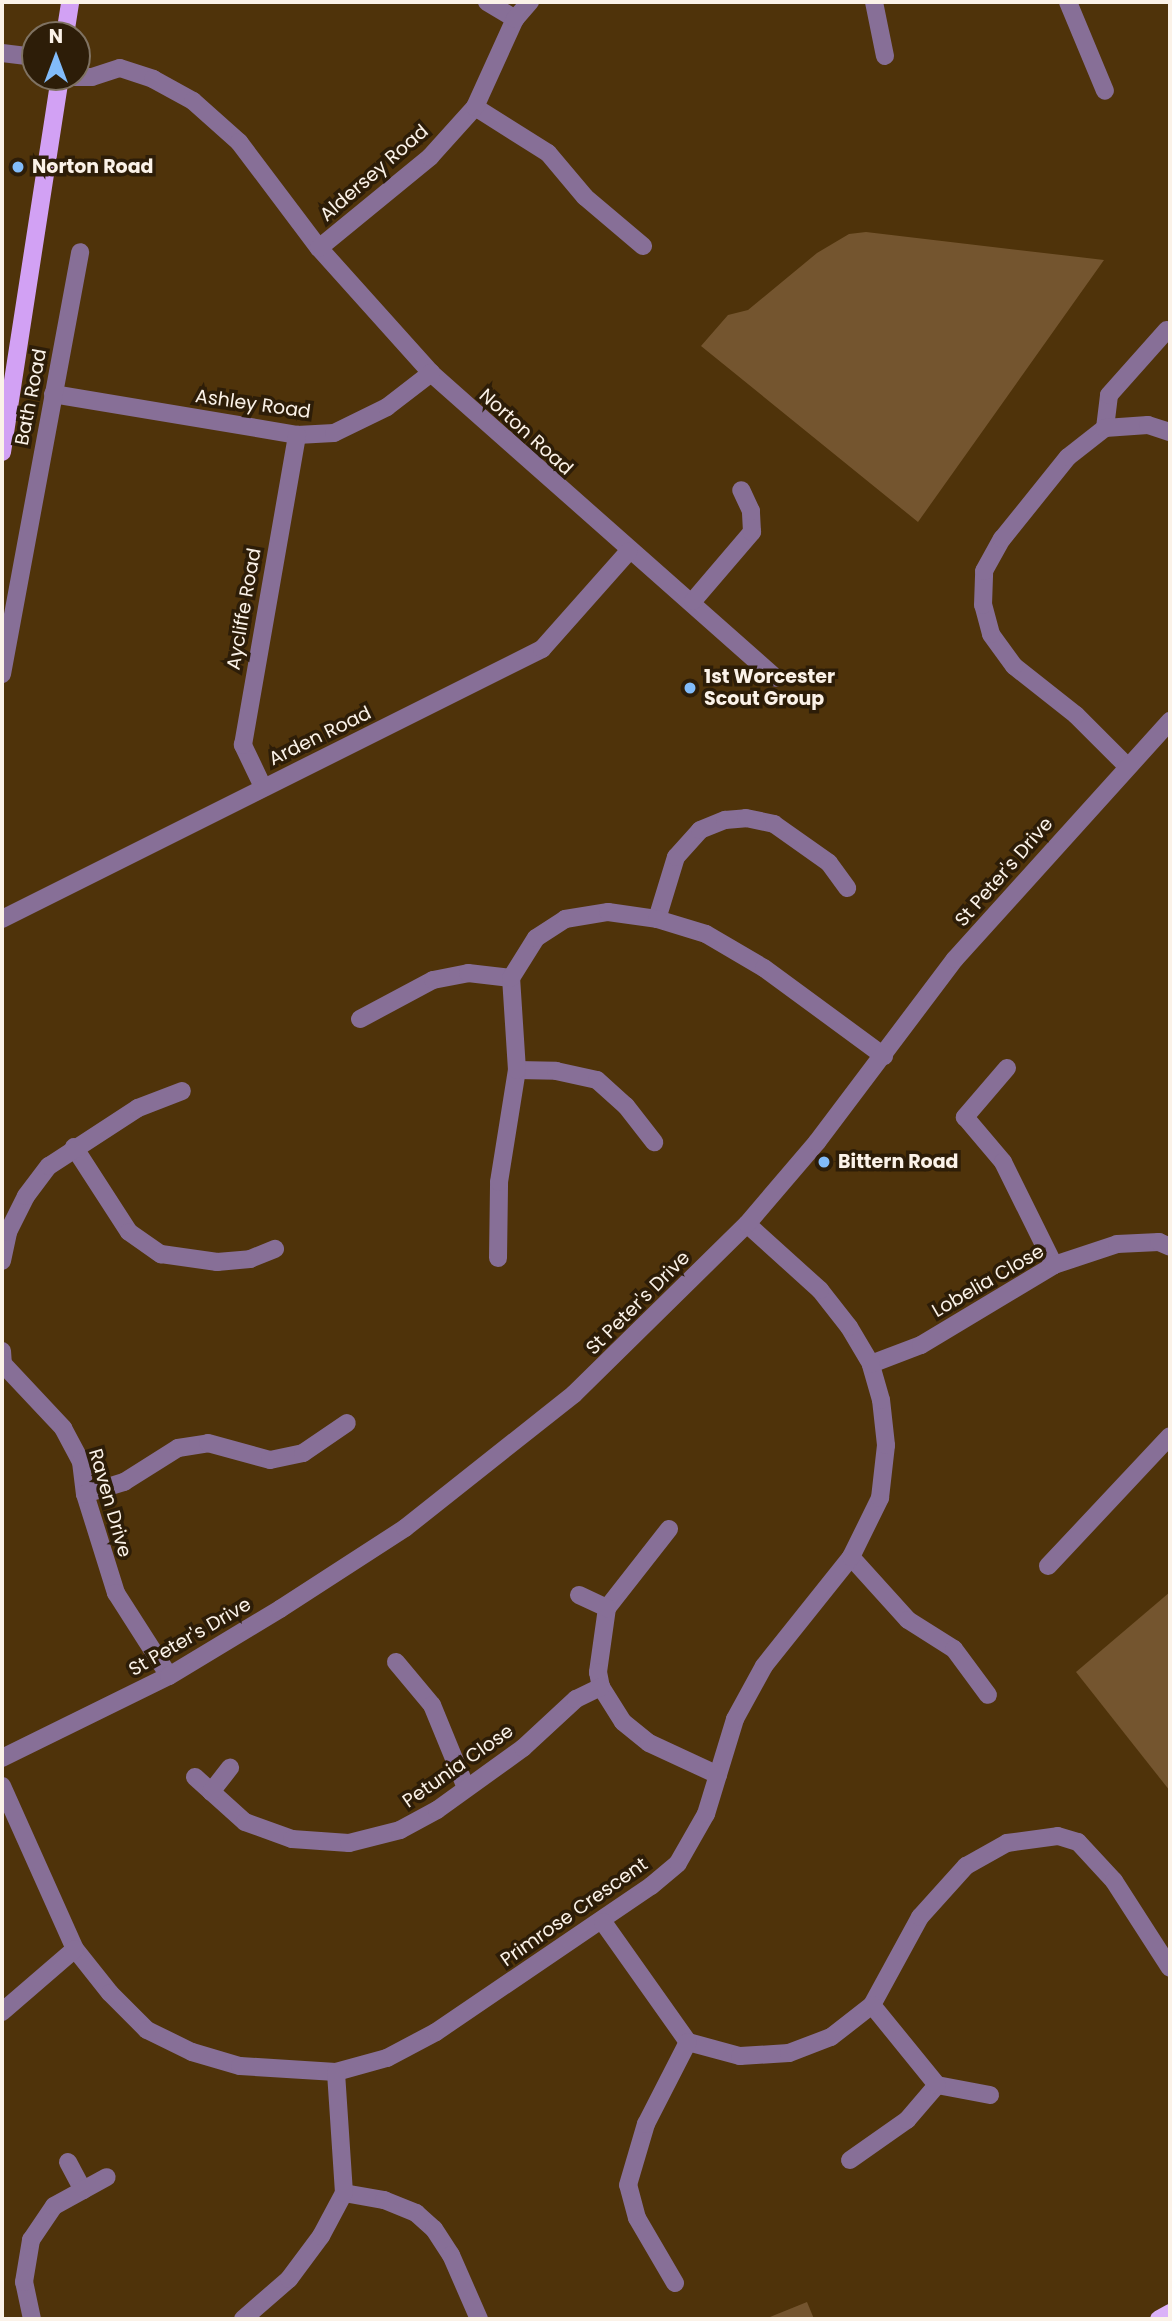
<!DOCTYPE html>
<html>
<head>
<meta charset="utf-8">
<style>
	body { margin:0 }
	#map { position:relative; width:1172px; height:2321px; overflow:hidden; background:#4f330a; font-family:Poppins,sans-serif }
	div>[style] { position:absolute }
	.green>* { inset:0; background:#74552f }
	.minor>* { height:18px; margin:-9px; padding:0 9px; transform-origin:9px; border-radius:9px; background:#876f97 }
	.tertiary>* { height:18px; margin:-9px; padding:0 9px; transform-origin:9px; border-radius:9px; background:#876f97 }
	.primary>* { height:18px; margin:-9px; padding:0 9px; transform-origin:9px; border-radius:9px; background:#d2a1f4 }
	.trunk>* { height:19px; margin:-9.5px; padding:0 9.5px; transform-origin:9.5px; border-radius:9.5px; background:#dbb1f8 }
	.dots>* { width:19px; height:19px; translate:-50% -50%; box-sizing:border-box; border:4px solid #2d1d08; border-radius:50% }
	span { translate:-50% -50%; white-space:nowrap; text-align:center; line-height:1.15; -webkit-text-stroke:7px #2d1d08; paint-order:stroke }
	.poi-label { font-size:19px; color:#fbf2e8; font-weight:700 }
	.left { translate:0 -50%; text-align:left }
	.street-label { font-size:19px; color:#fbf2e8 }
	.frame { position:absolute; inset:0; border:4px solid #fbf2e8; pointer-events:none }
	.north { position:absolute; left:21px; top:21px; width:70px; height:70px; box-sizing:border-box; background:#2d1d08; border:2px solid #7f7262; border-radius:50%; rotate:0deg; font-size:19px; font-weight:700; line-height:28px; text-align:center; color:#fbf2e8 }
	.north::after { content:''; display:block; margin:auto; width:24px; height:32px; background:#82bcfa; clip-path:polygon(50% 0,100% 100%,50% 72%,0 100%) }
</style>
</head>
<body>
<div id="map">
	<div class="green">
		<div style="clip-path:polygon(866px 232px,1104px 260px,918px 522px,701px 346px,728px 315px,748px 310px,817px 253px,849px 234px)"></div>
		<div style="clip-path:polygon(1170px 1592px,1170px 1791px,1076px 1672px)"></div>
		<div style="clip-path:polygon(807px 2302px,814px 2319px,765px 2319px)"></div>
	</div>
	<div class="minor">
		<div style="left:487px;top:2px;width:33px;rotate:31deg"></div>
		<div style="left:874px;top:2px;width:55px;rotate:78.5deg"></div>
		<div style="left:1068px;top:2px;width:96px;rotate:67.4deg"></div>
		<div style="left:2px;top:53px;width:33px;rotate:7deg"></div>
		<div style="left:72px;top:77px;width:20px"></div>
		<div style="left:92px;top:77px;width:29px;rotate:-18deg"></div>
		<div style="left:120px;top:68px;width:35px;rotate:18deg"></div>
		<div style="left:153px;top:79px;width:46px;rotate:28.8deg"></div>
		<div style="left:193px;top:101px;width:62px;rotate:41.7deg"></div>
		<div style="left:239px;top:142px;width:133px;rotate:53deg"></div>
		<div style="left:319px;top:248px;width:168px;rotate:48.1deg"></div>
		<div style="left:431px;top:373px;width:460px;rotate:41.5deg"></div>
		<div style="left:475px;top:107px;width:86px;rotate:32.2deg"></div>
		<div style="left:548px;top:153px;width:57px;rotate:49.9deg"></div>
		<div style="left:585px;top:197px;width:76px;rotate:40.2deg"></div>
		<div style="left:319px;top:248px;width:144px;rotate:-39.3deg"></div>
		<div style="left:430px;top:157px;width:67px;rotate:-48deg"></div>
		<div style="left:475px;top:107px;width:97px;rotate:-65.6deg"></div>
		<div style="left:515px;top:19px;width:23px;rotate:-49deg"></div>
		<div style="left:53px;top:394px;width:247px;rotate:9.5deg"></div>
		<div style="left:297px;top:435px;width:37px;rotate:-3deg"></div>
		<div style="left:334px;top:433px;width:59px;rotate:-26.1deg"></div>
		<div style="left:387px;top:407px;width:56px;rotate:-37.7deg"></div>
		<div style="left:1105px;top:428px;width:33px;rotate:-83deg"></div>
		<div style="left:1109px;top:395px;width:87px;rotate:-48.3deg"></div>
		<div style="left:693px;top:601px;width:91px;rotate:-49.5deg"></div>
		<div style="left:752px;top:532px;width:21px;rotate:-93deg"></div>
		<div style="left:751px;top:511px;width:23px;rotate:-115deg"></div>
		<div style="left:2px;top:674px;width:429px;rotate:-79.5deg"></div>
		<div style="left:1127px;top:766px;width:72px;rotate:-135deg"></div>
		<div style="left:1076px;top:715px;width:79px;rotate:-141.7deg"></div>
		<div style="left:1014px;top:666px;width:39px;rotate:-126deg"></div>
		<div style="left:991px;top:634px;width:30px;rotate:-105deg"></div>
		<div style="left:983px;top:605px;width:34px;rotate:-88deg"></div>
		<div style="left:984px;top:571px;width:37px;rotate:-61deg"></div>
		<div style="left:1002px;top:539px;width:105px;rotate:-51.2deg"></div>
		<div style="left:1068px;top:457px;width:47px;rotate:-38.1deg"></div>
		<div style="left:1105px;top:428px;width:43px;rotate:-4deg"></div>
		<div style="left:1148px;top:425px;width:23px;rotate:18deg"></div>
		<div style="left:263px;top:787px;width:47px;rotate:-115.5deg"></div>
		<div style="left:243px;top:745px;width:315px;rotate:-80.1deg"></div>
		<div style="left:2px;top:919px;width:604px;rotate:-26.57deg"></div>
		<div style="left:542px;top:649px;width:130px;rotate:-48.4deg"></div>
		<div style="left:657px;top:919px;width:65px;rotate:-73deg"></div>
		<div style="left:676px;top:857px;width:36px;rotate:-48deg"></div>
		<div style="left:700px;top:830px;width:27px;rotate:-22deg"></div>
		<div style="left:725px;top:820px;width:21px;rotate:-5deg"></div>
		<div style="left:746px;top:818px;width:29px;rotate:12deg"></div>
		<div style="left:774px;top:824px;width:67px;rotate:35.3deg"></div>
		<div style="left:829px;top:863px;width:31px;rotate:54deg"></div>
		<div style="left:360px;top:1019px;width:83px;rotate:-28.1deg"></div>
		<div style="left:433px;top:980px;width:36px;rotate:-11deg"></div>
		<div style="left:468px;top:973px;width:43px;rotate:6.6deg"></div>
		<div style="left:1007px;top:1068px;width:65px;rotate:130.6deg"></div>
		<div style="left:965px;top:1117px;width:59px;rotate:49.8deg"></div>
		<div style="left:1003px;top:1162px;width:115px;rotate:63.7deg"></div>
		<div style="left:517px;top:1070px;width:39px;rotate:1deg"></div>
		<div style="left:556px;top:1071px;width:42px;rotate:12.4deg"></div>
		<div style="left:597px;top:1080px;width:39px;rotate:42deg"></div>
		<div style="left:626px;top:1106px;width:46px;rotate:52.1deg"></div>
		<div style="left:74px;top:1147px;width:101px;rotate:57.1deg"></div>
		<div style="left:129px;top:1232px;width:39px;rotate:35deg"></div>
		<div style="left:161px;top:1254px;width:57px;rotate:8.1deg"></div>
		<div style="left:217px;top:1262px;width:33px;rotate:-5deg"></div>
		<div style="left:250px;top:1259px;width:27px;rotate:-22deg"></div>
		<div style="left:498px;top:1258px;width:76px;rotate:-89.2deg"></div>
		<div style="left:499px;top:1182px;width:113px;rotate:-80.9deg"></div>
		<div style="left:517px;top:1070px;width:92px;rotate:-93.7deg"></div>
		<div style="left:511px;top:978px;width:47px;rotate:-58deg"></div>
		<div style="left:536px;top:938px;width:35px;rotate:-33deg"></div>
		<div style="left:565px;top:919px;width:44px;rotate:-9.2deg"></div>
		<div style="left:608px;top:912px;width:49px;rotate:8.1deg"></div>
		<div style="left:657px;top:919px;width:51px;rotate:17deg"></div>
		<div style="left:706px;top:934px;width:67px;rotate:30.4deg"></div>
		<div style="left:764px;top:968px;width:149px;rotate:36.3deg"></div>
		<div style="left:2px;top:1261px;width:30px;rotate:-78deg"></div>
		<div style="left:8px;top:1232px;width:40px;rotate:-63.4deg"></div>
		<div style="left:26px;top:1196px;width:38px;rotate:-53deg"></div>
		<div style="left:49px;top:1166px;width:106px;rotate:-33.1deg"></div>
		<div style="left:138px;top:1108px;width:47px;rotate:-21.1deg"></div>
		<div style="left:2px;top:1351px;width:13px;rotate:86deg"></div>
		<div style="left:3px;top:1364px;width:88px;rotate:46.8deg"></div>
		<div style="left:63px;top:1428px;width:38px;rotate:62deg"></div>
		<div style="left:81px;top:1462px;width:32px;rotate:83deg"></div>
		<div style="left:85px;top:1494px;width:104px;rotate:72.6deg"></div>
		<div style="left:116px;top:1593px;width:98px;rotate:57.4deg"></div>
		<div style="left:871px;top:1364px;width:53px;rotate:-20.8deg"></div>
		<div style="left:921px;top:1345px;width:155px;rotate:-31deg"></div>
		<div style="left:1054px;top:1265px;width:66px;rotate:-18.4deg"></div>
		<div style="left:1117px;top:1244px;width:42px;rotate:-2.7deg"></div>
		<div style="left:1159px;top:1242px;width:12px;rotate:24deg"></div>
		<div style="left:85px;top:1494px;width:41px;rotate:-17.1deg"></div>
		<div style="left:124px;top:1482px;width:64px;rotate:-32.2deg"></div>
		<div style="left:178px;top:1448px;width:30px;rotate:-9deg"></div>
		<div style="left:208px;top:1443px;width:64px;rotate:15.3deg"></div>
		<div style="left:270px;top:1460px;width:34px;rotate:-12deg"></div>
		<div style="left:303px;top:1453px;width:53px;rotate:-34.3deg"></div>
		<div style="left:669px;top:1529px;width:100px;rotate:128.1deg"></div>
		<div style="left:607px;top:1608px;width:65px;rotate:98deg"></div>
		<div style="left:598px;top:1672px;width:15px;rotate:79deg"></div>
		<div style="left:601px;top:1687px;width:41px;rotate:57.8deg"></div>
		<div style="left:623px;top:1722px;width:33px;rotate:39deg"></div>
		<div style="left:649px;top:1743px;width:76px;rotate:24.9deg"></div>
		<div style="left:851px;top:1557px;width:85px;rotate:47.9deg"></div>
		<div style="left:908px;top:1620px;width:54px;rotate:32.2deg"></div>
		<div style="left:954px;top:1649px;width:57px;rotate:53.5deg"></div>
		<div style="left:1048px;top:1566px;width:178px;rotate:-46.8deg"></div>
		<div style="left:579px;top:1595px;width:31px;rotate:25deg"></div>
		<div style="left:396px;top:1662px;width:56px;rotate:50.1deg"></div>
		<div style="left:432px;top:1705px;width:90px;rotate:67.7deg"></div>
		<div style="left:195px;top:1777px;width:67px;rotate:42deg"></div>
		<div style="left:245px;top:1822px;width:50px;rotate:19.9deg"></div>
		<div style="left:292px;top:1839px;width:57px;rotate:4deg"></div>
		<div style="left:349px;top:1843px;width:53px;rotate:-14.3deg"></div>
		<div style="left:400px;top:1830px;width:42px;rotate:-28.4deg"></div>
		<div style="left:437px;top:1810px;width:106px;rotate:-35.8deg"></div>
		<div style="left:523px;top:1748px;width:72px;rotate:-42.8deg"></div>
		<div style="left:576px;top:1699px;width:28px;rotate:-26deg"></div>
		<div style="left:2px;top:1786px;width:179px;rotate:65.9deg"></div>
		<div style="left:75px;top:1949px;width:56px;rotate:51.5deg"></div>
		<div style="left:110px;top:1993px;width:52px;rotate:45deg"></div>
		<div style="left:147px;top:2030px;width:50px;rotate:26.1deg"></div>
		<div style="left:192px;top:2052px;width:50px;rotate:16.3deg"></div>
		<div style="left:240px;top:2066px;width:96px;rotate:3.6deg"></div>
		<div style="left:336px;top:2072px;width:53px;rotate:-15.4deg"></div>
		<div style="left:387px;top:2058px;width:55px;rotate:-28deg"></div>
		<div style="left:436px;top:2032px;width:260px;rotate:-34.2deg"></div>
		<div style="left:651px;top:1886px;width:35px;rotate:-40deg"></div>
		<div style="left:678px;top:1863px;width:56px;rotate:-60.3deg"></div>
		<div style="left:706px;top:1814px;width:99px;rotate:-73deg"></div>
		<div style="left:735px;top:1719px;width:60px;rotate:-61.3deg"></div>
		<div style="left:764px;top:1666px;width:139px;rotate:-51.4deg"></div>
		<div style="left:851px;top:1557px;width:66px;rotate:-63.8deg"></div>
		<div style="left:880px;top:1498px;width:53px;rotate:-83.5deg"></div>
		<div style="left:886px;top:1445px;width:45px;rotate:-96.3deg"></div>
		<div style="left:881px;top:1400px;width:37px;rotate:-106deg"></div>
		<div style="left:871px;top:1364px;width:43px;rotate:-120.7deg"></div>
		<div style="left:849px;top:1327px;width:47px;rotate:-128.1deg"></div>
		<div style="left:820px;top:1290px;width:98px;rotate:-137.9deg"></div>
		<div style="left:211px;top:1792px;width:31px;rotate:-52deg"></div>
		<div style="left:603px;top:1922px;width:147px;rotate:54.7deg"></div>
		<div style="left:688px;top:2042px;width:54px;rotate:15.1deg"></div>
		<div style="left:740px;top:2056px;width:49px;rotate:-3.5deg"></div>
		<div style="left:789px;top:2053px;width:45px;rotate:-20.9deg"></div>
		<div style="left:831px;top:2037px;width:52px;rotate:-38deg"></div>
		<div style="left:872px;top:2005px;width:100px;rotate:-61.4deg"></div>
		<div style="left:920px;top:1917px;width:69px;rotate:-48deg"></div>
		<div style="left:966px;top:1866px;width:47px;rotate:-29.3deg"></div>
		<div style="left:1007px;top:1843px;width:51px;rotate:-7.8deg"></div>
		<div style="left:1058px;top:1836px;width:21px;rotate:17deg"></div>
		<div style="left:1078px;top:1842px;width:53px;rotate:47.3deg"></div>
		<div style="left:1114px;top:1881px;width:103px;rotate:57.2deg"></div>
		<div style="left:2px;top:2012px;width:96px;rotate:-40.8deg"></div>
		<div style="left:937px;top:2085px;width:54px;rotate:10.7deg"></div>
		<div style="left:850px;top:2160px;width:70px;rotate:-35.1deg"></div>
		<div style="left:907px;top:2120px;width:46px;rotate:-49.4deg"></div>
		<div style="left:937px;top:2085px;width:103px;rotate:-129.1deg"></div>
		<div style="left:68px;top:2162px;width:32px;rotate:62deg"></div>
		<div style="left:344px;top:2193px;width:41px;rotate:9.9deg"></div>
		<div style="left:384px;top:2200px;width:35px;rotate:22deg"></div>
		<div style="left:416px;top:2213px;width:24px;rotate:42deg"></div>
		<div style="left:434px;top:2229px;width:31px;rotate:57deg"></div>
		<div style="left:451px;top:2255px;width:70px;rotate:66.4deg"></div>
		<div style="left:675px;top:2283px;width:75px;rotate:-120.3deg"></div>
		<div style="left:637px;top:2218px;width:34px;rotate:-105deg"></div>
		<div style="left:628px;top:2185px;width:64px;rotate:-73.6deg"></div>
		<div style="left:646px;top:2124px;width:92px;rotate:-62.9deg"></div>
		<div style="left:32px;top:2319px;width:38px;rotate:-102deg"></div>
		<div style="left:24px;top:2282px;width:43px;rotate:-80.5deg"></div>
		<div style="left:31px;top:2240px;width:41px;rotate:-55.9deg"></div>
		<div style="left:54px;top:2206px;width:60px;rotate:-28.7deg"></div>
		<div style="left:243px;top:2319px;width:61px;rotate:-41deg"></div>
		<div style="left:289px;top:2279px;width:54px;rotate:-53.3deg"></div>
		<div style="left:321px;top:2236px;width:49px;rotate:-61.9deg"></div>
		<div style="left:344px;top:2193px;width:121px;rotate:-93.8deg"></div>
	</div>
	<div class="tertiary">
		<div style="left:2px;top:1758px;width:186px;rotate:-26.2deg"></div>
		<div style="left:169px;top:1676px;width:130px;rotate:-31.1deg"></div>
		<div style="left:280px;top:1609px;width:149px;rotate:-32.9deg"></div>
		<div style="left:405px;top:1528px;width:216px;rotate:-38.4deg"></div>
		<div style="left:574px;top:1394px;width:243px;rotate:-44.5deg"></div>
		<div style="left:747px;top:1224px;width:108px;rotate:-49.5deg"></div>
		<div style="left:817px;top:1142px;width:229px;rotate:-53deg"></div>
		<div style="left:955px;top:959px;width:321px;rotate:-47.9deg"></div>
	</div>
	<div class="primary">
		<div style="left:65px;top:35px;width:33px;rotate:-81deg"></div>
		<div style="left:2px;top:452px;width:379px;rotate:-81.2deg"></div>
	</div>
	<div class="trunk">
		<div style="left:1159px;top:2319px;width:13px;rotate:-29deg"></div>
	</div>
	<div class="dots">
		<div style="left:18px;top:167px;background:#82bcfa"></div>
		<div style="left:690px;top:688px;background:#82bcfa"></div>
		<div style="left:824px;top:1162px;background:#82bcfa"></div>
	</div>
	<div class="poi-label">
		<span class="left" style="left:32px;top:167px">Norton Road</span>
		<span class="left" style="left:704px;top:688px">1st Worcester<br>Scout Group</span>
		<span class="left" style="left:838px;top:1162px">Bittern Road</span>
	</div>
	<div class="street-label">
		<span style="left:374px;top:173px;rotate:-41deg">Aldersey Road</span>
		<span style="left:31px;top:397px;rotate:-79deg">Bath Road</span>
		<span style="left:253px;top:404px;rotate:8deg">Ashley Road</span>
		<span style="left:526px;top:432px;rotate:42deg">Norton Road</span>
		<span style="left:244px;top:609px;rotate:-80deg">Aycliffe Road</span>
		<span style="left:320px;top:736px;rotate:-26deg">Arden Road</span>
		<span style="left:1004px;top:872px;rotate:-49deg">St Peter's Drive</span>
		<span style="left:988px;top:1281px;rotate:-30deg">Lobelia Close</span>
		<span style="left:638px;top:1303px;rotate:-45deg">St Peter's Drive</span>
		<span style="left:110px;top:1503px;rotate:74deg">Raven Drive</span>
		<span style="left:190px;top:1637px;rotate:-30deg">St Peter's Drive</span>
		<span style="left:458px;top:1766px;rotate:-35deg">Petunia Close</span>
		<span style="left:574px;top:1912px;rotate:-35deg">Primrose Crescent</span>
	</div>
	<div class="frame"></div>
	<div class="north">N</div>
</div>
</body>
</html>
